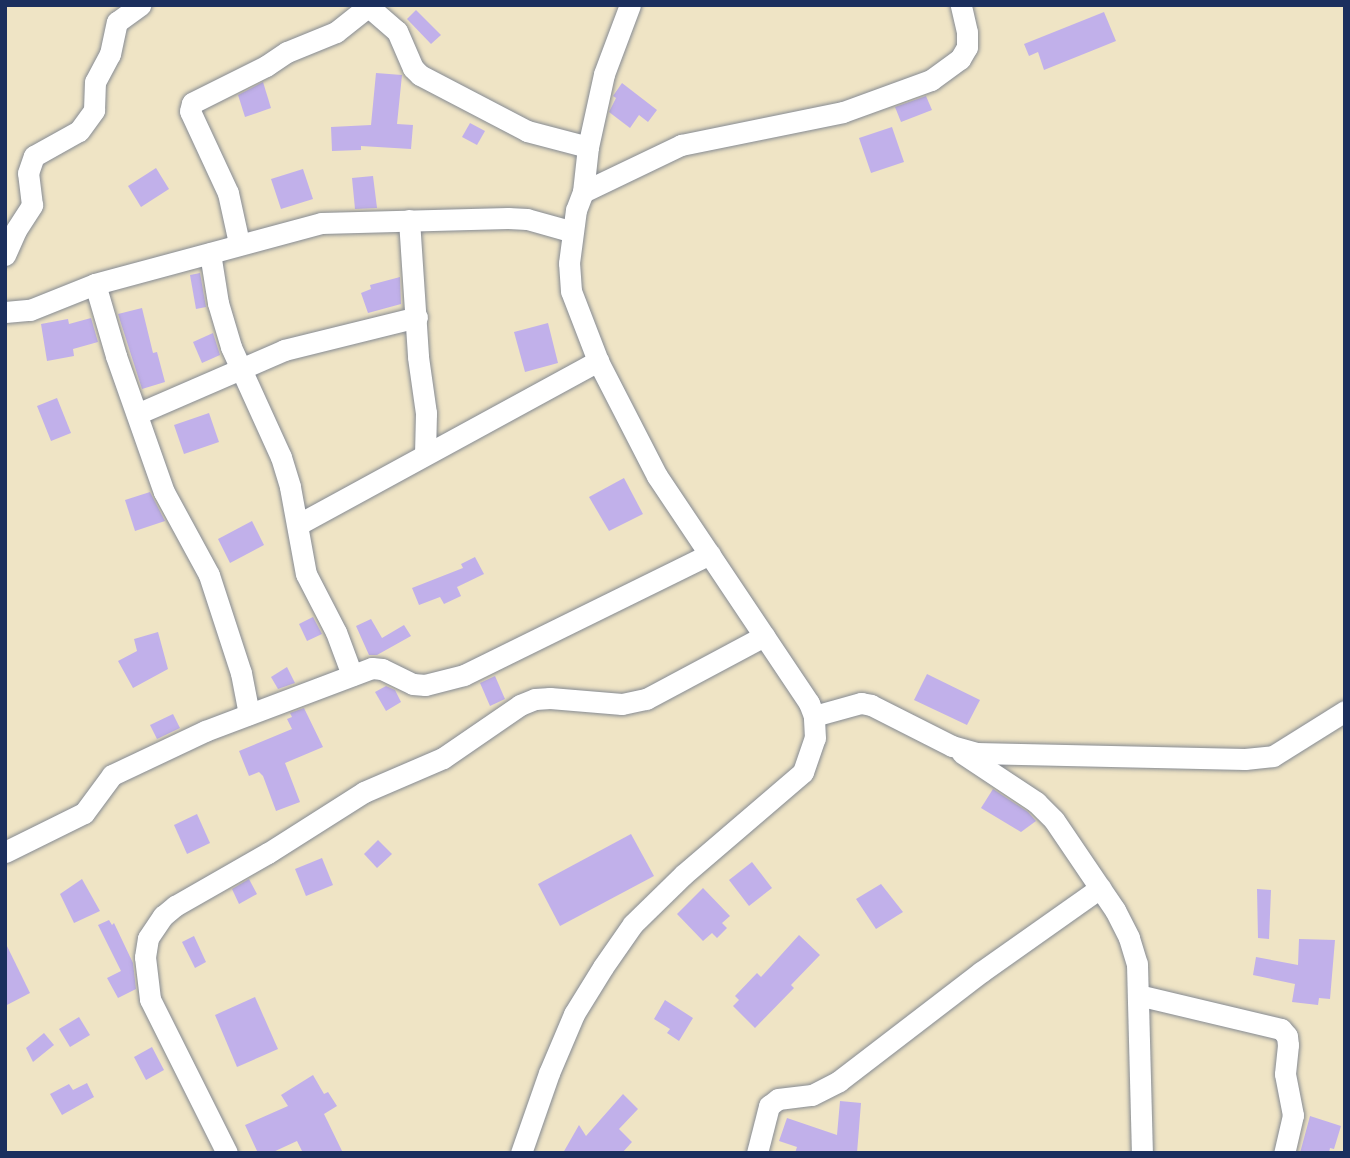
<!DOCTYPE html>
<html>
<head>
<meta charset="utf-8">
<style>
	body { margin:0 }
	#map { position:relative; width:1350px; height:1158px; overflow:hidden; background:#efe4c5; font-family:"EB Garamond",serif }
	div>[style] { position:absolute }
	.building>* { inset:0; background:#c1b0ea }
	.roads { filter:drop-shadow(0 0 2px #858a92) drop-shadow(0 0 2px #858a92) }
	.minor>* { height:21px; margin:-10.5px; padding:0 10.5px; transform-origin:10.5px; border-radius:10.5px; background:#fff }
	span { translate:-50% -50%; white-space:nowrap; text-align:center; line-height:1.15; -webkit-text-stroke:7px #fcf5e5; paint-order:stroke }
	.frame { position:absolute; inset:0; border:7px solid #1b2f5e; pointer-events:none }
</style>
</head>
<body>
<div id="map">
	<div class="building">
		<div style="clip-path:polygon(416px 10px,441px 35px,431px 44px,407px 19px)"></div>
		<div style="clip-path:polygon(1104px 12px,1116px 41px,1044px 70px,1038px 52px,1029px 56px,1024px 44px)"></div>
		<div style="clip-path:polygon(376px 73px,402px 75px,397px 124px,413px 125px,411px 149px,361px 146px,361px 150px,332px 151px,331px 127px,371px 125px)"></div>
		<div style="clip-path:polygon(263px 82px,271px 108px,245px 117px,238px 95px)"></div>
		<div style="clip-path:polygon(622px 83px,657px 110px,648px 122px,639px 115px,630px 128px,609px 112px,616px 98px,613px 96px)"></div>
		<div style="clip-path:polygon(926px 96px,932px 110px,901px 122px,895px 107px)"></div>
		<div style="clip-path:polygon(470px 123px,485px 131px,477px 145px,462px 137px)"></div>
		<div style="clip-path:polygon(892px 127px,904px 162px,871px 173px,859px 138px)"></div>
		<div style="clip-path:polygon(156px 168px,169px 189px,141px 207px,128px 186px)"></div>
		<div style="clip-path:polygon(303px 169px,313px 199px,281px 209px,271px 179px)"></div>
		<div style="clip-path:polygon(373px 176px,377px 208px,355px 209px,352px 178px)"></div>
		<div style="clip-path:polygon(200px 273px,206px 307px,196px 309px,190px 275px)"></div>
		<div style="clip-path:polygon(400px 277px,401px 304px,368px 313px,361px 293px,371px 289px,370px 285px)"></div>
		<div style="clip-path:polygon(142px 308px,153px 353px,157px 352px,165px 382px,142px 389px,118px 314px)"></div>
		<div style="clip-path:polygon(91px 318px,98px 342px,73px 349px,74px 356px,47px 361px,41px 324px,68px 319px,69px 324px)"></div>
		<div style="clip-path:polygon(548px 323px,558px 363px,525px 372px,514px 332px)"></div>
		<div style="clip-path:polygon(213px 333px,220px 355px,202px 363px,193px 342px)"></div>
		<div style="clip-path:polygon(57px 398px,71px 433px,51px 441px,37px 406px)"></div>
		<div style="clip-path:polygon(209px 413px,219px 442px,184px 454px,174px 425px)"></div>
		<div style="clip-path:polygon(624px 478px,643px 514px,609px 531px,589px 497px)"></div>
		<div style="clip-path:polygon(150px 492px,165px 521px,135px 531px,125px 500px)"></div>
		<div style="clip-path:polygon(252px 521px,264px 545px,230px 563px,218px 539px)"></div>
		<div style="clip-path:polygon(475px 557px,484px 574px,457px 587px,461px 596px,444px 604px,440px 597px,419px 605px,412px 588px,463px 568px,461px 564px)"></div>
		<div style="clip-path:polygon(313px 617px,322px 634px,307px 641px,299px 624px)"></div>
		<div style="clip-path:polygon(371px 619px,382px 638px,404px 625px,411px 636px,377px 655px,369px 655px,356px 626px)"></div>
		<div style="clip-path:polygon(158px 632px,168px 669px,133px 688px,118px 661px,137px 651px,134px 639px)"></div>
		<div style="clip-path:polygon(287px 667px,295px 683px,278px 689px,271px 677px)"></div>
		<div style="clip-path:polygon(927px 674px,980px 700px,967px 725px,914px 700px)"></div>
		<div style="clip-path:polygon(495px 676px,505px 699px,490px 706px,480px 683px)"></div>
		<div style="clip-path:polygon(386px 686px,395px 690px,401px 702px,386px 711px,375px 692px)"></div>
		<div style="clip-path:polygon(304px 708px,323px 747px,285px 763px,300px 802px,276px 811px,263px 776px,259px 772px,249px 776px,239px 751px,292px 729px,287px 719px,292px 717px,290px 713px)"></div>
		<div style="clip-path:polygon(173px 714px,180px 728px,157px 739px,150px 725px)"></div>
		<div style="clip-path:polygon(993px 789px,1028px 812px,1036px 821px,1021px 832px,981px 808px)"></div>
		<div style="clip-path:polygon(197px 814px,210px 843px,187px 854px,174px 825px)"></div>
		<div style="clip-path:polygon(631px 834px,654px 876px,560px 926px,538px 884px)"></div>
		<div style="clip-path:polygon(378px 840px,392px 854px,377px 868px,364px 854px)"></div>
		<div style="clip-path:polygon(322px 858px,333px 885px,306px 896px,295px 869px)"></div>
		<div style="clip-path:polygon(752px 862px,772px 888px,749px 906px,729px 880px)"></div>
		<div style="clip-path:polygon(82px 879px,100px 911px,74px 923px,60px 894px)"></div>
		<div style="clip-path:polygon(249px 879px,257px 894px,239px 904px,232px 889px)"></div>
		<div style="clip-path:polygon(881px 884px,903px 912px,876px 929px,856px 899px)"></div>
		<div style="clip-path:polygon(703px 888px,730px 916px,722px 923px,727px 928px,717px 938px,712px 933px,703px 941px,677px 914px)"></div>
		<div style="clip-path:polygon(1257px 889px,1271px 890px,1269px 939px,1258px 938px)"></div>
		<div style="clip-path:polygon(109px 920px,112px 925px,114px 923px,133px 963px,136px 989px,118px 998px,107px 978px,121px 971px,98px 925px)"></div>
		<div style="clip-path:polygon(799px 935px,820px 955px,791px 985px,794px 988px,755px 1028px,733px 1006px,739px 1000px,735px 996px,757px 973px,761px 977px)"></div>
		<div style="clip-path:polygon(194px 936px,206px 962px,195px 968px,182px 942px)"></div>
		<div style="clip-path:polygon(1299px 939px,1335px 940px,1330px 999px,1319px 998px,1318px 1005px,1292px 1002px,1295px 984px,1253px 975px,1256px 957px,1298px 965px)"></div>
		<div style="clip-path:polygon(5px 942px,30px 993px,5px 1006px)"></div>
		<div style="clip-path:polygon(255px 997px,278px 1049px,237px 1067px,215px 1015px)"></div>
		<div style="clip-path:polygon(665px 1000px,693px 1018px,679px 1041px,667px 1033px,670px 1029px,654px 1019px)"></div>
		<div style="clip-path:polygon(79px 1017px,90px 1035px,70px 1047px,59px 1029px)"></div>
		<div style="clip-path:polygon(44px 1033px,54px 1045px,33px 1062px,26px 1048px)"></div>
		<div style="clip-path:polygon(152px 1047px,164px 1070px,146px 1080px,134px 1057px)"></div>
		<div style="clip-path:polygon(313px 1075px,324px 1094px,328px 1092px,337px 1106px,324px 1114px,343px 1153px,303px 1153px,297px 1141px,271px 1153px,258px 1153px,245px 1125px,288px 1106px,281px 1095px)"></div>
		<div style="clip-path:polygon(87px 1083px,94px 1097px,62px 1115px,50px 1094px,69px 1084px,73px 1090px)"></div>
		<div style="clip-path:polygon(623px 1094px,638px 1109px,619px 1129px,632px 1142px,622px 1153px,563px 1153px,579px 1125px,586px 1136px)"></div>
		<div style="clip-path:polygon(840px 1101px,861px 1103px,857px 1153px,795px 1153px,797px 1147px,779px 1141px,787px 1118px,837px 1135px)"></div>
		<div style="clip-path:polygon(1310px 1116px,1341px 1126px,1334px 1149px,1330px 1148px,1329px 1153px,1300px 1153px)"></div>
	</div>
	<div class="roads">
		<div class="minor">
			<div style="left:369px;top:7px;width:37px;rotate:41deg"></div>
			<div style="left:397px;top:31px;width:40px;rotate:66.6deg"></div>
			<div style="left:413px;top:68px;width:10px;rotate:45deg"></div>
			<div style="left:420px;top:75px;width:121px;rotate:27.6deg"></div>
			<div style="left:527px;top:131px;width:63px;rotate:14.7deg"></div>
			<div style="left:583px;top:192px;width:45px;rotate:-83.7deg"></div>
			<div style="left:588px;top:147px;width:75px;rotate:-77.6deg"></div>
			<div style="left:604px;top:74px;width:74px;rotate:-69.4deg"></div>
			<div style="left:409px;top:220px;width:137px;rotate:86.2deg"></div>
			<div style="left:418px;top:357px;width:57px;rotate:81.9deg"></div>
			<div style="left:426px;top:413px;width:41px;rotate:91.4deg"></div>
			<div style="left:239px;top:243px;width:51px;rotate:-102.4deg"></div>
			<div style="left:228px;top:193px;width:90px;rotate:-114.9deg"></div>
			<div style="left:190px;top:111px;width:8px;rotate:-76deg"></div>
			<div style="left:192px;top:103px;width:83px;rotate:-26.6deg"></div>
			<div style="left:266px;top:66px;width:25px;rotate:-34deg"></div>
			<div style="left:287px;top:52px;width:53px;rotate:-22.2deg"></div>
			<div style="left:336px;top:32px;width:43px;rotate:-38.5deg"></div>
			<div style="left:210px;top:253px;width:51px;rotate:80.9deg"></div>
			<div style="left:218px;top:303px;width:46px;rotate:73.5deg"></div>
			<div style="left:231px;top:347px;width:121px;rotate:65.6deg"></div>
			<div style="left:281px;top:457px;width:31px;rotate:73deg"></div>
			<div style="left:290px;top:487px;width:88px;rotate:79.6deg"></div>
			<div style="left:306px;top:574px;width:65px;rotate:62.7deg"></div>
			<div style="left:336px;top:632px;width:46px;rotate:69.6deg"></div>
			<div style="left:5px;top:255px;width:27px;rotate:-66deg"></div>
			<div style="left:16px;top:230px;width:30px;rotate:-57deg"></div>
			<div style="left:32px;top:205px;width:32px;rotate:-97deg"></div>
			<div style="left:28px;top:173px;width:18px;rotate:-71deg"></div>
			<div style="left:34px;top:156px;width:51px;rotate:-29.1deg"></div>
			<div style="left:79px;top:131px;width:26px;rotate:-54deg"></div>
			<div style="left:94px;top:110px;width:28px;rotate:-88deg"></div>
			<div style="left:95px;top:82px;width:32px;rotate:-62deg"></div>
			<div style="left:110px;top:54px;width:33px;rotate:-78deg"></div>
			<div style="left:117px;top:22px;width:29px;rotate:-36deg"></div>
			<div style="left:95px;top:284px;width:75px;rotate:73.7deg"></div>
			<div style="left:116px;top:356px;width:144px;rotate:70.6deg"></div>
			<div style="left:164px;top:492px;width:94px;rotate:61.5deg"></div>
			<div style="left:209px;top:575px;width:103px;rotate:71.9deg"></div>
			<div style="left:241px;top:673px;width:42px;rotate:79deg"></div>
			<div style="left:5px;top:312px;width:25px;rotate:-5deg"></div>
			<div style="left:30px;top:310px;width:70px;rotate:-21.8deg"></div>
			<div style="left:95px;top:284px;width:234px;rotate:-15.1deg"></div>
			<div style="left:321px;top:223px;width:187px;rotate:-1.5deg"></div>
			<div style="left:508px;top:218px;width:19px;rotate:3deg"></div>
			<div style="left:527px;top:219px;width:45px;rotate:15.6deg"></div>
			<div style="left:137px;top:414px;width:160px;rotate:-23.5deg"></div>
			<div style="left:284px;top:350px;width:137px;rotate:-13.9deg"></div>
			<div style="left:299px;top:524px;width:341px;rotate:-28.6deg"></div>
			<div style="left:814px;top:716px;width:49px;rotate:-15.5deg"></div>
			<div style="left:861px;top:703px;width:10px;rotate:11deg"></div>
			<div style="left:871px;top:705px;width:91px;rotate:26.8deg"></div>
			<div style="left:952px;top:746px;width:25px;rotate:16deg"></div>
			<div style="left:976px;top:753px;width:269px;rotate:1.3deg"></div>
			<div style="left:1245px;top:759px;width:28px;rotate:-6deg"></div>
			<div style="left:1273px;top:756px;width:85px;rotate:-32deg"></div>
			<div style="left:962px;top:753px;width:89px;rotate:33.5deg"></div>
			<div style="left:1036px;top:802px;width:25px;rotate:45deg"></div>
			<div style="left:1054px;top:820px;width:109px;rotate:55.9deg"></div>
			<div style="left:1115px;top:910px;width:31px;rotate:63deg"></div>
			<div style="left:1129px;top:938px;width:27px;rotate:73deg"></div>
			<div style="left:1137px;top:964px;width:189px;rotate:88.5deg"></div>
			<div style="left:5px;top:852px;width:88px;rotate:-26.3deg"></div>
			<div style="left:84px;top:813px;width:47px;rotate:-53.6deg"></div>
			<div style="left:112px;top:775px;width:103px;rotate:-25.3deg"></div>
			<div style="left:205px;top:731px;width:178px;rotate:-20.7deg"></div>
			<div style="left:372px;top:668px;width:10px;rotate:6deg"></div>
			<div style="left:382px;top:669px;width:34px;rotate:26deg"></div>
			<div style="left:413px;top:684px;width:12px;rotate:5deg"></div>
			<div style="left:425px;top:685px;width:40px;rotate:-14.4deg"></div>
			<div style="left:464px;top:675px;width:274px;rotate:-26.2deg"></div>
			<div style="left:1138px;top:995px;width:147px;rotate:13.4deg"></div>
			<div style="left:1281px;top:1029px;width:9px;rotate:49deg"></div>
			<div style="left:1287px;top:1036px;width:9px;rotate:84deg"></div>
			<div style="left:1288px;top:1045px;width:29px;rotate:96deg"></div>
			<div style="left:1285px;top:1074px;width:42px;rotate:79deg"></div>
			<div style="left:1293px;top:1115px;width:39px;rotate:103deg"></div>
			<div style="left:227px;top:1153px;width:172px;rotate:-116.6deg"></div>
			<div style="left:150px;top:999px;width:42px;rotate:-96.8deg"></div>
			<div style="left:145px;top:957px;width:19px;rotate:-81deg"></div>
			<div style="left:148px;top:938px;width:27px;rotate:-56deg"></div>
			<div style="left:163px;top:916px;width:16px;rotate:-40deg"></div>
			<div style="left:175px;top:906px;width:107px;rotate:-29.7deg"></div>
			<div style="left:268px;top:853px;width:114px;rotate:-32.4deg"></div>
			<div style="left:364px;top:792px;width:86px;rotate:-23.3deg"></div>
			<div style="left:443px;top:758px;width:93px;rotate:-34.5deg"></div>
			<div style="left:520px;top:705px;width:16px;rotate:-22deg"></div>
			<div style="left:535px;top:699px;width:15px;rotate:-4deg"></div>
			<div style="left:550px;top:698px;width:72px;rotate:4.8deg"></div>
			<div style="left:622px;top:704px;width:25px;rotate:-12deg"></div>
			<div style="left:646px;top:699px;width:134px;rotate:-28.1deg"></div>
			<div style="left:521px;top:1153px;width:85px;rotate:-70.7deg"></div>
			<div style="left:549px;top:1073px;width:64px;rotate:-67deg"></div>
			<div style="left:574px;top:1014px;width:55px;rotate:-58.3deg"></div>
			<div style="left:603px;top:967px;width:52px;rotate:-55.1deg"></div>
			<div style="left:633px;top:924px;width:70px;rotate:-44.4deg"></div>
			<div style="left:683px;top:875px;width:158px;rotate:-40.6deg"></div>
			<div style="left:803px;top:772px;width:36px;rotate:-71deg"></div>
			<div style="left:815px;top:738px;width:22px;rotate:-93deg"></div>
			<div style="left:814px;top:716px;width:14px;rotate:-111deg"></div>
			<div style="left:809px;top:703px;width:273px;rotate:-123.8deg"></div>
			<div style="left:657px;top:476px;width:129px;rotate:-117.2deg"></div>
			<div style="left:598px;top:361px;width:75px;rotate:-111.1deg"></div>
			<div style="left:571px;top:291px;width:28px;rotate:-94deg"></div>
			<div style="left:569px;top:263px;width:53px;rotate:-82.5deg"></div>
			<div style="left:576px;top:210px;width:19px;rotate:-69deg"></div>
			<div style="left:583px;top:192px;width:109px;rotate:-25.6deg"></div>
			<div style="left:681px;top:145px;width:165px;rotate:-11.5deg"></div>
			<div style="left:843px;top:112px;width:94px;rotate:-20deg"></div>
			<div style="left:931px;top:80px;width:36px;rotate:-36deg"></div>
			<div style="left:960px;top:59px;width:14px;rotate:-60deg"></div>
			<div style="left:967px;top:47px;width:15px;rotate:-90deg"></div>
			<div style="left:967px;top:32px;width:28px;rotate:-103deg"></div>
			<div style="left:757px;top:1153px;width:49px;rotate:-75.7deg"></div>
			<div style="left:769px;top:1106px;width:11px;rotate:-38deg"></div>
			<div style="left:778px;top:1099px;width:34px;rotate:-7deg"></div>
			<div style="left:812px;top:1095px;width:30px;rotate:-27deg"></div>
			<div style="left:839px;top:1081px;width:179px;rotate:-37.5deg"></div>
			<div style="left:981px;top:972px;width:146px;rotate:-35.2deg"></div>
		</div>
	</div>
	<div class="frame"></div>
</div>
</body>
</html>
